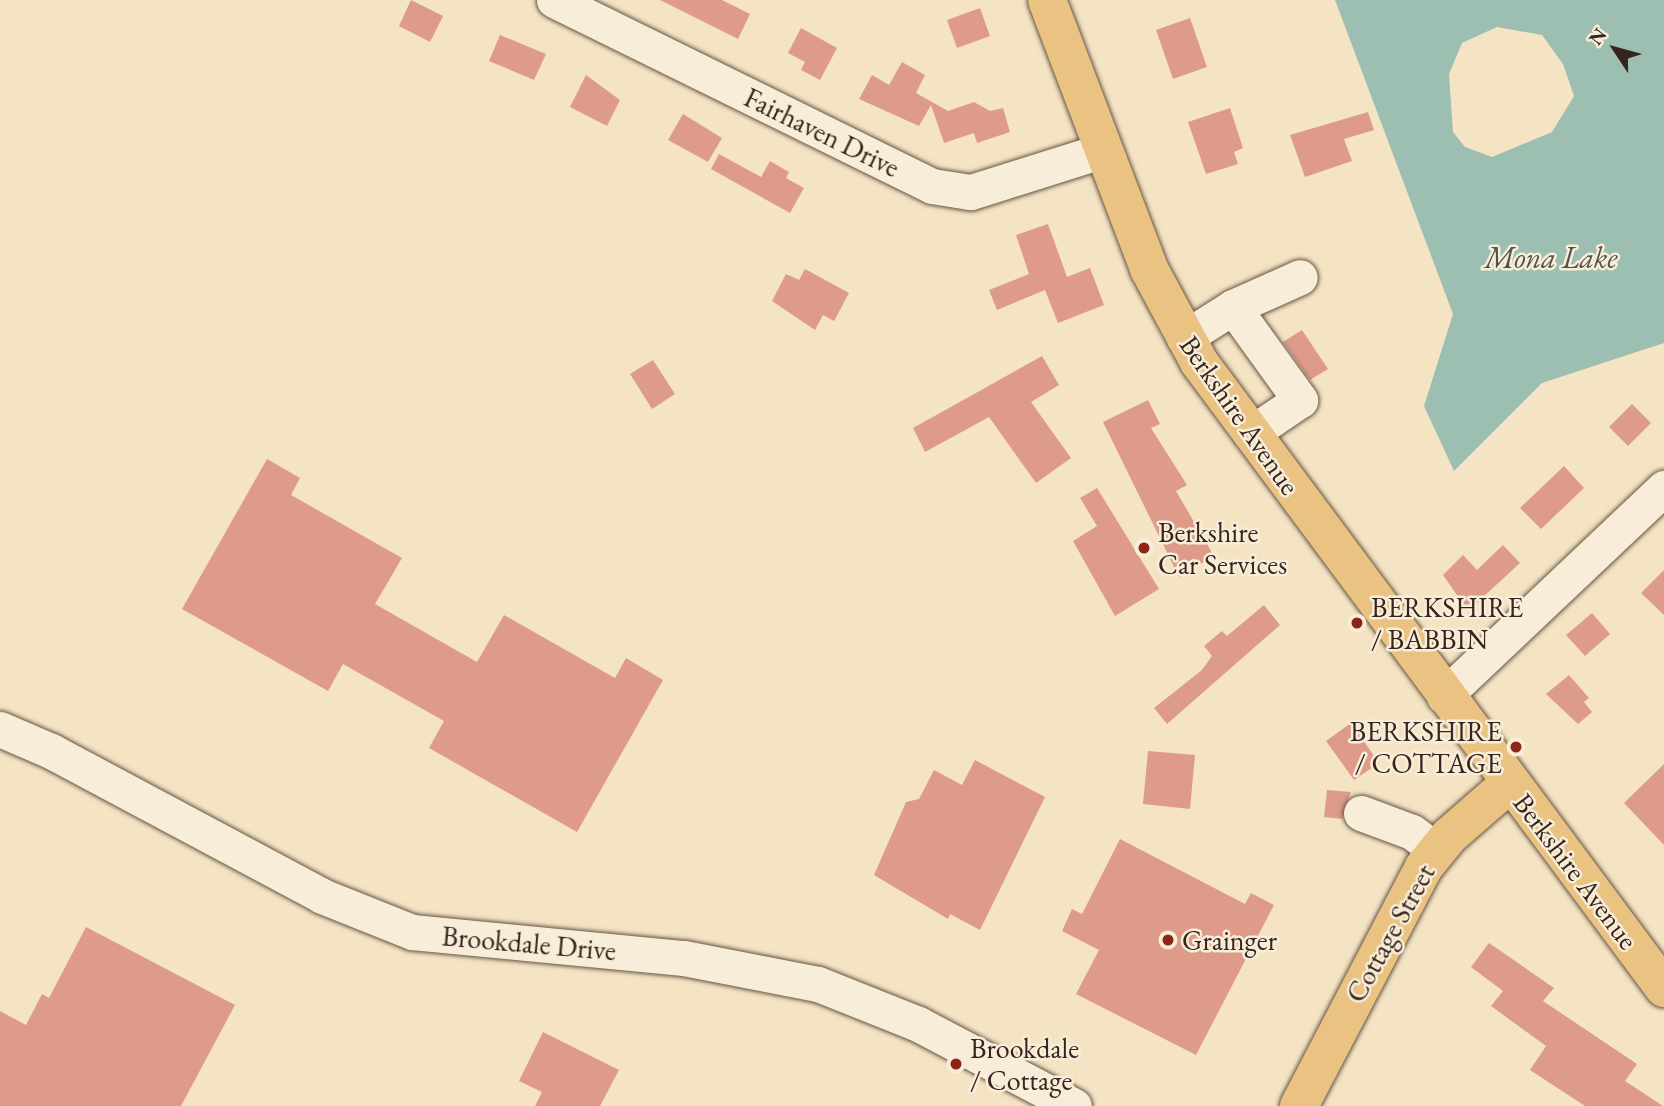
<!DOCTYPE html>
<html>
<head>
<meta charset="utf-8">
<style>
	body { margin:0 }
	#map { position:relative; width:1664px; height:1106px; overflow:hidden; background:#f5e4c3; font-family:"EB Garamond",serif }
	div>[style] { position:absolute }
	.water>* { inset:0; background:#9cbfb2 }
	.building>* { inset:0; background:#de9b89 }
	.roads { filter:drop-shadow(0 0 2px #655547) drop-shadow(0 0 2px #655547) }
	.minor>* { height:35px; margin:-17.5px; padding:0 17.5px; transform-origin:17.5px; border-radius:17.5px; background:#f8edd8 }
	.major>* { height:38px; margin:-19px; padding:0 19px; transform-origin:19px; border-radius:19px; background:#eac282 }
	.dots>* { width:19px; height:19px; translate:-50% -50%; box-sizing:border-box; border:4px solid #f8edd8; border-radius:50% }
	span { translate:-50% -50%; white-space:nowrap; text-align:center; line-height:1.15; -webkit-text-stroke:5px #f8edd8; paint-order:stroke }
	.street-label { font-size:28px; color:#35251e }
	.poi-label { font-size:28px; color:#35251e }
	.left { translate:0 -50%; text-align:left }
	.right { translate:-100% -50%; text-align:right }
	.water-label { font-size:30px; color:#54534a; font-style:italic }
	.north { position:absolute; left:1580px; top:14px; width:70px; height:70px; -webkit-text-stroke:5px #f8edd8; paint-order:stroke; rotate:306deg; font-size:19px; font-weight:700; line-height:28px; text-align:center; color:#35251e }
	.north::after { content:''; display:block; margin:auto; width:24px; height:32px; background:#35251e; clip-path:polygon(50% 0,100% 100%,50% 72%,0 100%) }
</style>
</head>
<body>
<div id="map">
	<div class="water">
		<div style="clip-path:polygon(evenodd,1335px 0,1664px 0,1664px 343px,1542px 383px,1454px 471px,1424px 406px,1453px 314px,1335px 0,1497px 27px,1542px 35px,1563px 64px,1574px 96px,1552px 132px,1492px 157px,1465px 147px,1453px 132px,1449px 74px,1462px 43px,1497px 27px)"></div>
	</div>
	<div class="building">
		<div style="clip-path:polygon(411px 0,443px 16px,430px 42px,399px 26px)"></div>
		<div style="clip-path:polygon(660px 0,722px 0,750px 14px,738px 39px)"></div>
		<div style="clip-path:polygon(980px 8px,990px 36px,957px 48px,947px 20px)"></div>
		<div style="clip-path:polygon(1190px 18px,1207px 67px,1173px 79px,1156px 30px)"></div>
		<div style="clip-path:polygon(801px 28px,837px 48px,820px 80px,801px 70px,805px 62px,788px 53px)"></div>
		<div style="clip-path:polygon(500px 35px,546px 54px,534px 80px,489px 61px)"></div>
		<div style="clip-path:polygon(902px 62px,925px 75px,916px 93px,948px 111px,974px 102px,990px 111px,1003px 108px,1010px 132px,977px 143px,974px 133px,944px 143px,931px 105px,919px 126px,859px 99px,872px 75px,889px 85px)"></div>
		<div style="clip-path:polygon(586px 75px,620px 100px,607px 126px,570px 107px)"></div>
		<div style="clip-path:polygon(1230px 108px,1243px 148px,1234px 152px,1238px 164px,1206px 174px,1188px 122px)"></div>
		<div style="clip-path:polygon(1368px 112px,1374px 130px,1344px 139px,1352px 161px,1305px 177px,1290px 135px)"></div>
		<div style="clip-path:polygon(683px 114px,722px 138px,708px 162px,668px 140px)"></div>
		<div style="clip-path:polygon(719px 154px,761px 177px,770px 161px,789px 172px,786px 178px,804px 188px,790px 213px,711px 169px)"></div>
		<div style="clip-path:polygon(1048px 224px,1067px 277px,1090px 268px,1104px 305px,1058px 323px,1045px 290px,997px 310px,989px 290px,1029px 274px,1016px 235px)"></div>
		<div style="clip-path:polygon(805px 269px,849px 293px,834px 321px,823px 315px,815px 330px,772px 301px,786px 274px,799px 280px)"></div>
		<div style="clip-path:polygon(1302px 330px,1328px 369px,1310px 380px,1283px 342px)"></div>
		<div style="clip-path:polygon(1042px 356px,1059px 385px,1031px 402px,1071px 458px,1036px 483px,989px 417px,925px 452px,913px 428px)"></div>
		<div style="clip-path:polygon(653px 360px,675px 394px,652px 409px,630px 374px)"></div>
		<div style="clip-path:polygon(1148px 400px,1160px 424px,1151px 428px,1187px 485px,1176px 491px,1214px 556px,1179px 577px,1103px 422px)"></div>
		<div style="clip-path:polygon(1632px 404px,1651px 423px,1628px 446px,1609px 427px)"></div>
		<div style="clip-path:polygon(267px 459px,300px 478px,291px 495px,402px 558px,375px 604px,477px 662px,504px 615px,615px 678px,626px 658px,663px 680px,577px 832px,429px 748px,444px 721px,343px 664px,328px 691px,182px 609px)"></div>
		<div style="clip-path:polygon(1564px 466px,1584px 488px,1541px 529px,1520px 508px)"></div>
		<div style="clip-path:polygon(1097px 488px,1159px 589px,1115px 616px,1073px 541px,1097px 526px,1080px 498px)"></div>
		<div style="clip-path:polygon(1503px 545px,1520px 563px,1468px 611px,1443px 575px,1463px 555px,1477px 570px)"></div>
		<div style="clip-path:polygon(1664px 570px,1664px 615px,1641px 593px)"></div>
		<div style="clip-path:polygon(1264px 605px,1280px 625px,1167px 724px,1154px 708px,1202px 670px,1212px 656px,1204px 646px,1222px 631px,1227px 636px)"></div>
		<div style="clip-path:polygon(1592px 613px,1610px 634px,1585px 656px,1566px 635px)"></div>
		<div style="clip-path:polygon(1569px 675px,1589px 698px,1584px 702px,1592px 712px,1578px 724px,1546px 694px)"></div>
		<div style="clip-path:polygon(1351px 723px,1379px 763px,1354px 780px,1326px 741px)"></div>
		<div style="clip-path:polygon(1148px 751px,1195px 755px,1190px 809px,1143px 804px)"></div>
		<div style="clip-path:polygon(975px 760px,1045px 797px,980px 930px,950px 914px,948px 919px,874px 875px,906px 802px,919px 799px,934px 770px,962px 785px)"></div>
		<div style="clip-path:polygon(1664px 764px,1664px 845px,1624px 803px)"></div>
		<div style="clip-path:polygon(1327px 790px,1351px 792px,1342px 819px,1324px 817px)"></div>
		<div style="clip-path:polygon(1120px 839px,1245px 904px,1251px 893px,1274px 905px,1196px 1055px,1076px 994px,1099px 950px,1062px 931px,1072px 909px,1082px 914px)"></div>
		<div style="clip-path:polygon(86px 927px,235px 1005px,181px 1106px,0 1106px,0 1011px,26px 1025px,42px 994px,49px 998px)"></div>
		<div style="clip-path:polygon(1489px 943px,1554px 988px,1543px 1001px,1637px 1064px,1625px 1081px,1663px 1106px,1585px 1106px,1530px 1070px,1546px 1046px,1491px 1006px,1503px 991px,1471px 967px)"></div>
		<div style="clip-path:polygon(543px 1032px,619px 1070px,600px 1106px,535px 1106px,542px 1092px,519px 1081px)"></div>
	</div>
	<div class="roads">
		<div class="minor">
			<div style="left:554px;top:0;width:421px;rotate:26.2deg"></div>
			<div style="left:932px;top:186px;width:39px;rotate:9deg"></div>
			<div style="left:971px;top:192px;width:136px;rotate:-17.5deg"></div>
			<div style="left:1233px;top:307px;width:73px;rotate:-24.1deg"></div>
			<div style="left:1184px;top:338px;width:58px;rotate:-32.3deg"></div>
			<div style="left:1233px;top:307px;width:115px;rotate:54.2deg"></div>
			<div style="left:1300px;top:400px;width:60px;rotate:145.8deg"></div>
			<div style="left:1444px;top:696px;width:303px;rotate:-43.4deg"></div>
			<div style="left:0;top:729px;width:56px;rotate:23.3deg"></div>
			<div style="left:51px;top:751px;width:307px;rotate:28.1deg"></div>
			<div style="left:322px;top:896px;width:97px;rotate:21.8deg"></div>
			<div style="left:412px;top:932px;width:273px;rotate:5.5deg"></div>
			<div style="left:684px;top:958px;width:136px;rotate:11deg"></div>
			<div style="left:818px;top:984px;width:108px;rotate:21.8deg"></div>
			<div style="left:918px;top:1024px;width:176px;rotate:27.7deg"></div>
			<div style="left:1361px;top:813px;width:54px;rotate:20.4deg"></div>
			<div style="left:1412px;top:832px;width:30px;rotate:37deg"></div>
		</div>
		<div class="major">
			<div style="left:1047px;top:0;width:288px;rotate:69.2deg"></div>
			<div style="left:1149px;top:269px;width:106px;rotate:61.7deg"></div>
			<div style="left:1199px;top:362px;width:780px;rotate:53.39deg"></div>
			<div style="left:1299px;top:1106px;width:270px;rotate:-62.4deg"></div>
			<div style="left:1424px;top:867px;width:38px;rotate:-51deg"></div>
			<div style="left:1448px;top:837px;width:82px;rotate:-41.1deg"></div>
		</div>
	</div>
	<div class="dots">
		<div style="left:1144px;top:548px;background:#8f2418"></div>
		<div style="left:1357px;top:623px;background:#8f2418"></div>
		<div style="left:1516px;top:747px;background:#8f2418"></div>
		<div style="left:1168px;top:940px;background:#8f2418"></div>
		<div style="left:956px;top:1064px;background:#8f2418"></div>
	</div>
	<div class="street-label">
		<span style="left:822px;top:132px;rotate:26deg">Fairhaven Drive</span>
		<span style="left:1240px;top:415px;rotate:55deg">Berkshire Avenue</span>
		<span style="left:1576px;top:871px;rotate:53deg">Berkshire Avenue</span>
		<span style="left:1390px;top:933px;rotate:-61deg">Cottage Street</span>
		<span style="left:529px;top:943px;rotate:5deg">Brookdale Drive</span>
	</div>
	<div class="poi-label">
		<span class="left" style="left:1158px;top:548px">Berkshire<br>Car Services</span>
		<span class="left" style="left:1371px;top:623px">BERKSHIRE<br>/ BABBIN</span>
		<span class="right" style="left:1502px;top:747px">BERKSHIRE<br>/ COTTAGE</span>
		<span class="left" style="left:1182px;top:940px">Grainger</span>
		<span class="left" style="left:970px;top:1064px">Brookdale<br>/ Cottage</span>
	</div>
	<div class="water-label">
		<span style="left:1551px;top:258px">Mona Lake</span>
	</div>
	<div class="north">N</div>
</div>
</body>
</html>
